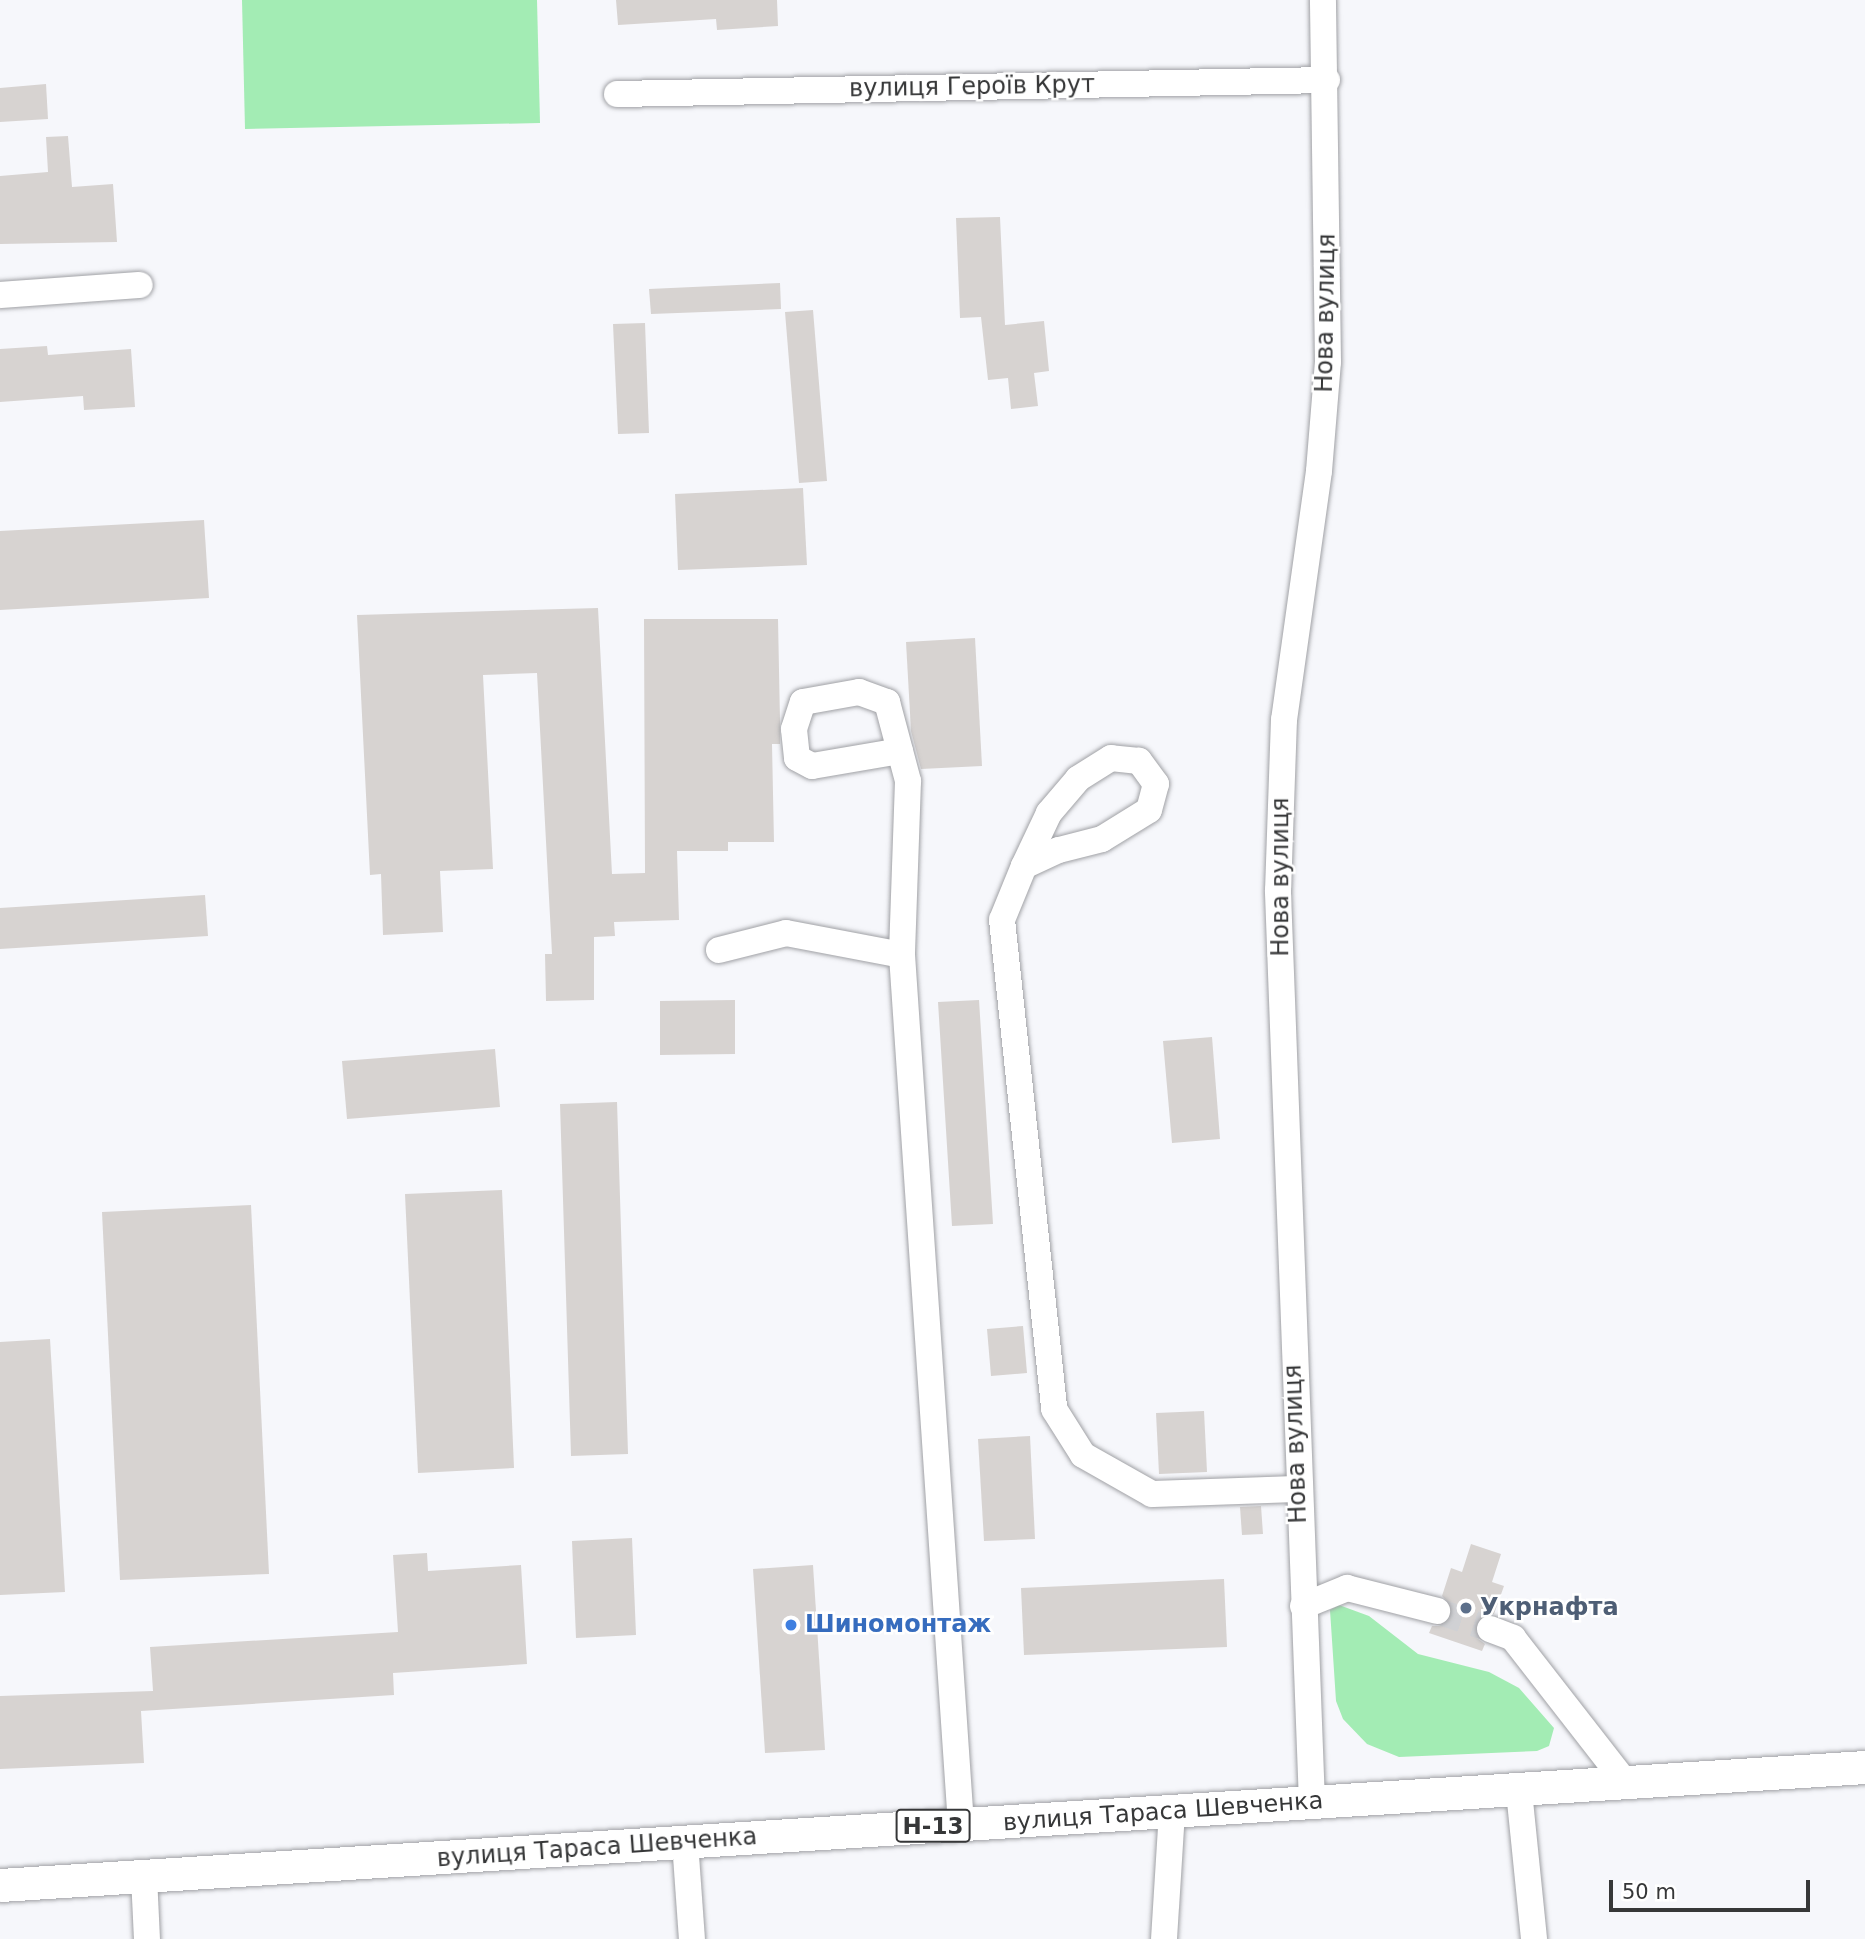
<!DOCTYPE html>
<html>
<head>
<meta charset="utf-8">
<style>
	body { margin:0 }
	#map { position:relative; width:1865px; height:1939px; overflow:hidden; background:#f6f7fb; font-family:"DejaVu Sans",sans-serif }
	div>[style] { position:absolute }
	.green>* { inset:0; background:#a3ecb4 }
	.building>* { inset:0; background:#d7d3d1 }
	.minor-tunnel>* { height:26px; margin-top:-13px; transform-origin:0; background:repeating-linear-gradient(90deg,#d0d1d4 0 26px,transparent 0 39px) }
	.roads { filter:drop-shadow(0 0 2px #a0a1a5) drop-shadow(0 0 2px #a0a1a5) }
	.minor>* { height:26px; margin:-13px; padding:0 13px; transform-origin:13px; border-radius:13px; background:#fff }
	.major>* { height:33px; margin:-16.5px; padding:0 16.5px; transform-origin:16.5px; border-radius:16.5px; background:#fff }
	.dots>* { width:19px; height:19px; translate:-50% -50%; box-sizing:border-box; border:4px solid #fff; border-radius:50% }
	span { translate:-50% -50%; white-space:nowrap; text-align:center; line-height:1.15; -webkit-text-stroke:5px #fff; paint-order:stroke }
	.shield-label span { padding:2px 5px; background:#fff; border:2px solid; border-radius:5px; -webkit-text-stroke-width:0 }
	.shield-label { font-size:23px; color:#363738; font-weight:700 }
	.street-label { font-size:24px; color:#363738 }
	.service-label { font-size:24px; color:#4e5e75; font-weight:700 }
	.left { translate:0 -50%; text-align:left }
	.shop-label { font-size:24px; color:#366cbe; font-weight:700 }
	.scale { position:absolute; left:1609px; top:1880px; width:201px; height:32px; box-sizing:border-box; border:4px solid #363738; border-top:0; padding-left:9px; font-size:21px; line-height:24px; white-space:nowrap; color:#363738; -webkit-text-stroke:5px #fff; paint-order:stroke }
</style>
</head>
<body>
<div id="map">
	<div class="green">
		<div style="clip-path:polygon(242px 0,537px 0,540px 123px,245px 129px)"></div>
		<div style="clip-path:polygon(1339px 1605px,1369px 1616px,1418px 1654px,1489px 1672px,1519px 1688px,1554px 1728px,1549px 1746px,1537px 1751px,1399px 1757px,1367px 1744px,1343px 1719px,1336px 1701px,1330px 1610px)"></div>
	</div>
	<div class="building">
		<div style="clip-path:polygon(616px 0,777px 0,778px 26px,717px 30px,716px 19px,618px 25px)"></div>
		<div style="clip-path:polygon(46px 84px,48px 119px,0 122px,0 88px)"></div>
		<div style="clip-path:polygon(68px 136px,72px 187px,113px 184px,117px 242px,0 244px,0 176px,48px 172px,46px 137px)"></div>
		<div style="clip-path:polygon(1000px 217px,1005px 325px,1044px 321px,1049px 371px,1034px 373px,1038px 406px,1011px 409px,1008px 378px,988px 380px,981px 317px,960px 318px,956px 218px)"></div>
		<div style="clip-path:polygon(780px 283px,781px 309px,651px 314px,649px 289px)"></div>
		<div style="clip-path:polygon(813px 310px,827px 481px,799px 483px,785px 312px)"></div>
		<div style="clip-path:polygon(645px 323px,649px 433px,618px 434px,613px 324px)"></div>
		<div style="clip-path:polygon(47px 346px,48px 355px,131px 349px,135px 407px,84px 410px,83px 396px,0 402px,0 349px)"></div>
		<div style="clip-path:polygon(803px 488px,807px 565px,678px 570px,675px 494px)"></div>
		<div style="clip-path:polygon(204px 520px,209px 598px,0 610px,0 531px)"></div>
		<div style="clip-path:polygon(598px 608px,612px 874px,645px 873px,644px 619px,778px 619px,780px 721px,780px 744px,772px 744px,774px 842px,728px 842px,728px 851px,677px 851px,679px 920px,614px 922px,615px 936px,594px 937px,594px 1000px,546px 1001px,545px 954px,552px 954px,537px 673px,483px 675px,493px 869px,440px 871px,443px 932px,383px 935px,381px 874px,370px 875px,357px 615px)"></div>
		<div style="clip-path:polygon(975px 638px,982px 766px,921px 769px,911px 731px,906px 642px)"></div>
		<div style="clip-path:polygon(205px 895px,208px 936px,0 949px,0 908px)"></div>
		<div style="clip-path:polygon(735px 1000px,735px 1054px,660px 1055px,660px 1001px)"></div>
		<div style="clip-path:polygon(979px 1000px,993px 1224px,952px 1226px,938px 1002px)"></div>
		<div style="clip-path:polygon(1212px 1037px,1220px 1139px,1172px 1143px,1163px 1041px)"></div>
		<div style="clip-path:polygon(495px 1049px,500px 1107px,347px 1119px,342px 1061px)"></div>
		<div style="clip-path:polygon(617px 1102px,628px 1454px,571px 1456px,560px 1104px)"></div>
		<div style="clip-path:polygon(502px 1190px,514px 1468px,418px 1473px,405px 1194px)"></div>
		<div style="clip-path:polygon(251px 1205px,269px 1574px,120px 1580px,102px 1212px)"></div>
		<div style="clip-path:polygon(1023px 1326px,1027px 1373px,991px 1376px,987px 1329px)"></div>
		<div style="clip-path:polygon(50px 1339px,65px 1592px,0 1595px,0 1342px)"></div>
		<div style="clip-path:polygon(1204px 1411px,1207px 1472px,1159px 1474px,1156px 1413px)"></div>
		<div style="clip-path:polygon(1030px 1436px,1035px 1539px,984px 1541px,978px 1439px)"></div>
		<div style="clip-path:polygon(1261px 1506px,1263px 1534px,1242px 1535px,1240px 1507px)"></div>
		<div style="clip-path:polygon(632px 1538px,636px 1635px,576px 1638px,572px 1541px)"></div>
		<div style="clip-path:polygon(1471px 1544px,1501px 1554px,1492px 1582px,1504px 1586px,1494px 1614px,1481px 1616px,1475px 1624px,1477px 1638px,1485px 1644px,1482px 1651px,1429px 1633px,1432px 1626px,1442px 1626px,1452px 1616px,1452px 1606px,1442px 1596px,1451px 1568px,1462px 1572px)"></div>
		<div style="clip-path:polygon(427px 1553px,428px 1571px,521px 1565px,527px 1664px,393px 1673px,394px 1695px,141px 1711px,144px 1763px,0 1769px,0 1696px,153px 1691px,150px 1647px,398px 1632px,393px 1555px)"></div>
		<div style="clip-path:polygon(813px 1565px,825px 1750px,765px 1753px,753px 1569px)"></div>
		<div style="clip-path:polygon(1224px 1579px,1227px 1647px,1024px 1655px,1021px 1588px)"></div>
	</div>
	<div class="minor-tunnel">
		<div style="left:1437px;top:1611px;width:56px;rotate:18.8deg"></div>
	</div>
	<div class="roads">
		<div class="minor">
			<div style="left:617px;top:94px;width:710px;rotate:-1.13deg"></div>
			<div style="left:0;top:295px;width:140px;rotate:-4.1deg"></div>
			<div style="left:900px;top:751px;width:89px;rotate:170.3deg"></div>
			<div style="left:812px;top:766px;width:17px;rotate:-152deg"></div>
			<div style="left:797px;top:758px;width:29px;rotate:-96deg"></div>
			<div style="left:794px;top:729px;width:28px;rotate:-72deg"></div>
			<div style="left:803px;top:702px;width:57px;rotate:-10.1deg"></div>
			<div style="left:859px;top:692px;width:30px;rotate:20deg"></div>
			<div style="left:887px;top:702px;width:82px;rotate:75.1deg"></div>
			<div style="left:908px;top:781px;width:174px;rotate:92deg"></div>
			<div style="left:902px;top:955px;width:872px;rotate:86.12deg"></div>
			<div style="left:1024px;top:866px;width:38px;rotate:-25deg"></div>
			<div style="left:1059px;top:850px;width:44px;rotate:-14.3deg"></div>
			<div style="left:1102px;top:839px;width:55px;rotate:-31.7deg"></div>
			<div style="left:1149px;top:810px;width:27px;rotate:-75deg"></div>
			<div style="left:1156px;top:784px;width:29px;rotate:-126deg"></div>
			<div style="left:1139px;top:761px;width:28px;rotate:-174deg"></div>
			<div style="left:1111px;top:758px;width:39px;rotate:148deg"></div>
			<div style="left:1078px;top:779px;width:45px;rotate:130.5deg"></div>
			<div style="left:1049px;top:813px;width:59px;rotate:115.3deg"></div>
			<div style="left:1024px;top:866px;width:58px;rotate:112.2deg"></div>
			<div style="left:1002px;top:920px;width:492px;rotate:83.9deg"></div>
			<div style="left:1054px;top:1409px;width:54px;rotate:57.8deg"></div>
			<div style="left:1083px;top:1455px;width:79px;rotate:29.5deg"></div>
			<div style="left:1152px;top:1494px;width:145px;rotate:-2deg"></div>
			<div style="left:719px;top:950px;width:69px;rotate:-14.2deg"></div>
			<div style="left:786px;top:933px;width:118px;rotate:10.7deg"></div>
			<div style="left:1303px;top:1606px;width:48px;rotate:-22.2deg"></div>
			<div style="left:1347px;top:1588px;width:93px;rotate:14.3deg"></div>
			<div style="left:1490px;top:1629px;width:25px;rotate:21deg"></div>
			<div style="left:1513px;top:1638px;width:184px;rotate:52.1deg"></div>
			<div style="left:1519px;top:1791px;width:149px;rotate:84.2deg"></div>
			<div style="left:1312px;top:1803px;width:913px;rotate:-92.14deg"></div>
			<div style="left:1278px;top:891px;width:171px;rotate:-88deg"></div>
			<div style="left:1284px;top:720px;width:251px;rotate:-82deg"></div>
			<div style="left:1319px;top:471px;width:109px;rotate:-85.3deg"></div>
			<div style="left:1328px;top:362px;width:362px;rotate:-90.8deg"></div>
			<div style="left:685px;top:1842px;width:97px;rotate:85.9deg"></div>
			<div style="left:144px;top:1876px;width:63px;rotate:87.3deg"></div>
			<div style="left:1164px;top:1939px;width:127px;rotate:-86.4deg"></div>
		</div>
		<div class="major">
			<div style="left:0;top:1885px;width:1869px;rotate:-3.62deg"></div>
		</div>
	</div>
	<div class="dots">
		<div style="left:1466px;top:1608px;background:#5c6f8a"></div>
		<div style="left:791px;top:1625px;background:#3f7fe0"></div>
	</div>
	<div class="shield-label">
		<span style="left:933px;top:1826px">Н-13</span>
	</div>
	<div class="street-label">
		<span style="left:972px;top:87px;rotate:-1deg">вулиця Героїв Крут</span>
		<span style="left:1326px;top:313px;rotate:-89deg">Нова вулиця</span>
		<span style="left:1281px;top:877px;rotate:-90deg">Нова вулиця</span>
		<span style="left:1296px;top:1444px;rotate:-92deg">Нова вулиця</span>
		<span style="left:1163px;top:1812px;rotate:-4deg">вулиця Тараса Шевченка</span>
		<span style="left:597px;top:1848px;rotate:-4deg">вулиця Тараса Шевченка</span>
	</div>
	<div class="service-label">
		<span class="left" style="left:1480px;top:1608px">Укрнафта</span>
	</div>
	<div class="shop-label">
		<span class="left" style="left:805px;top:1625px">Шиномонтаж</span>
	</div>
	<div class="scale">50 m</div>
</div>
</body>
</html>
